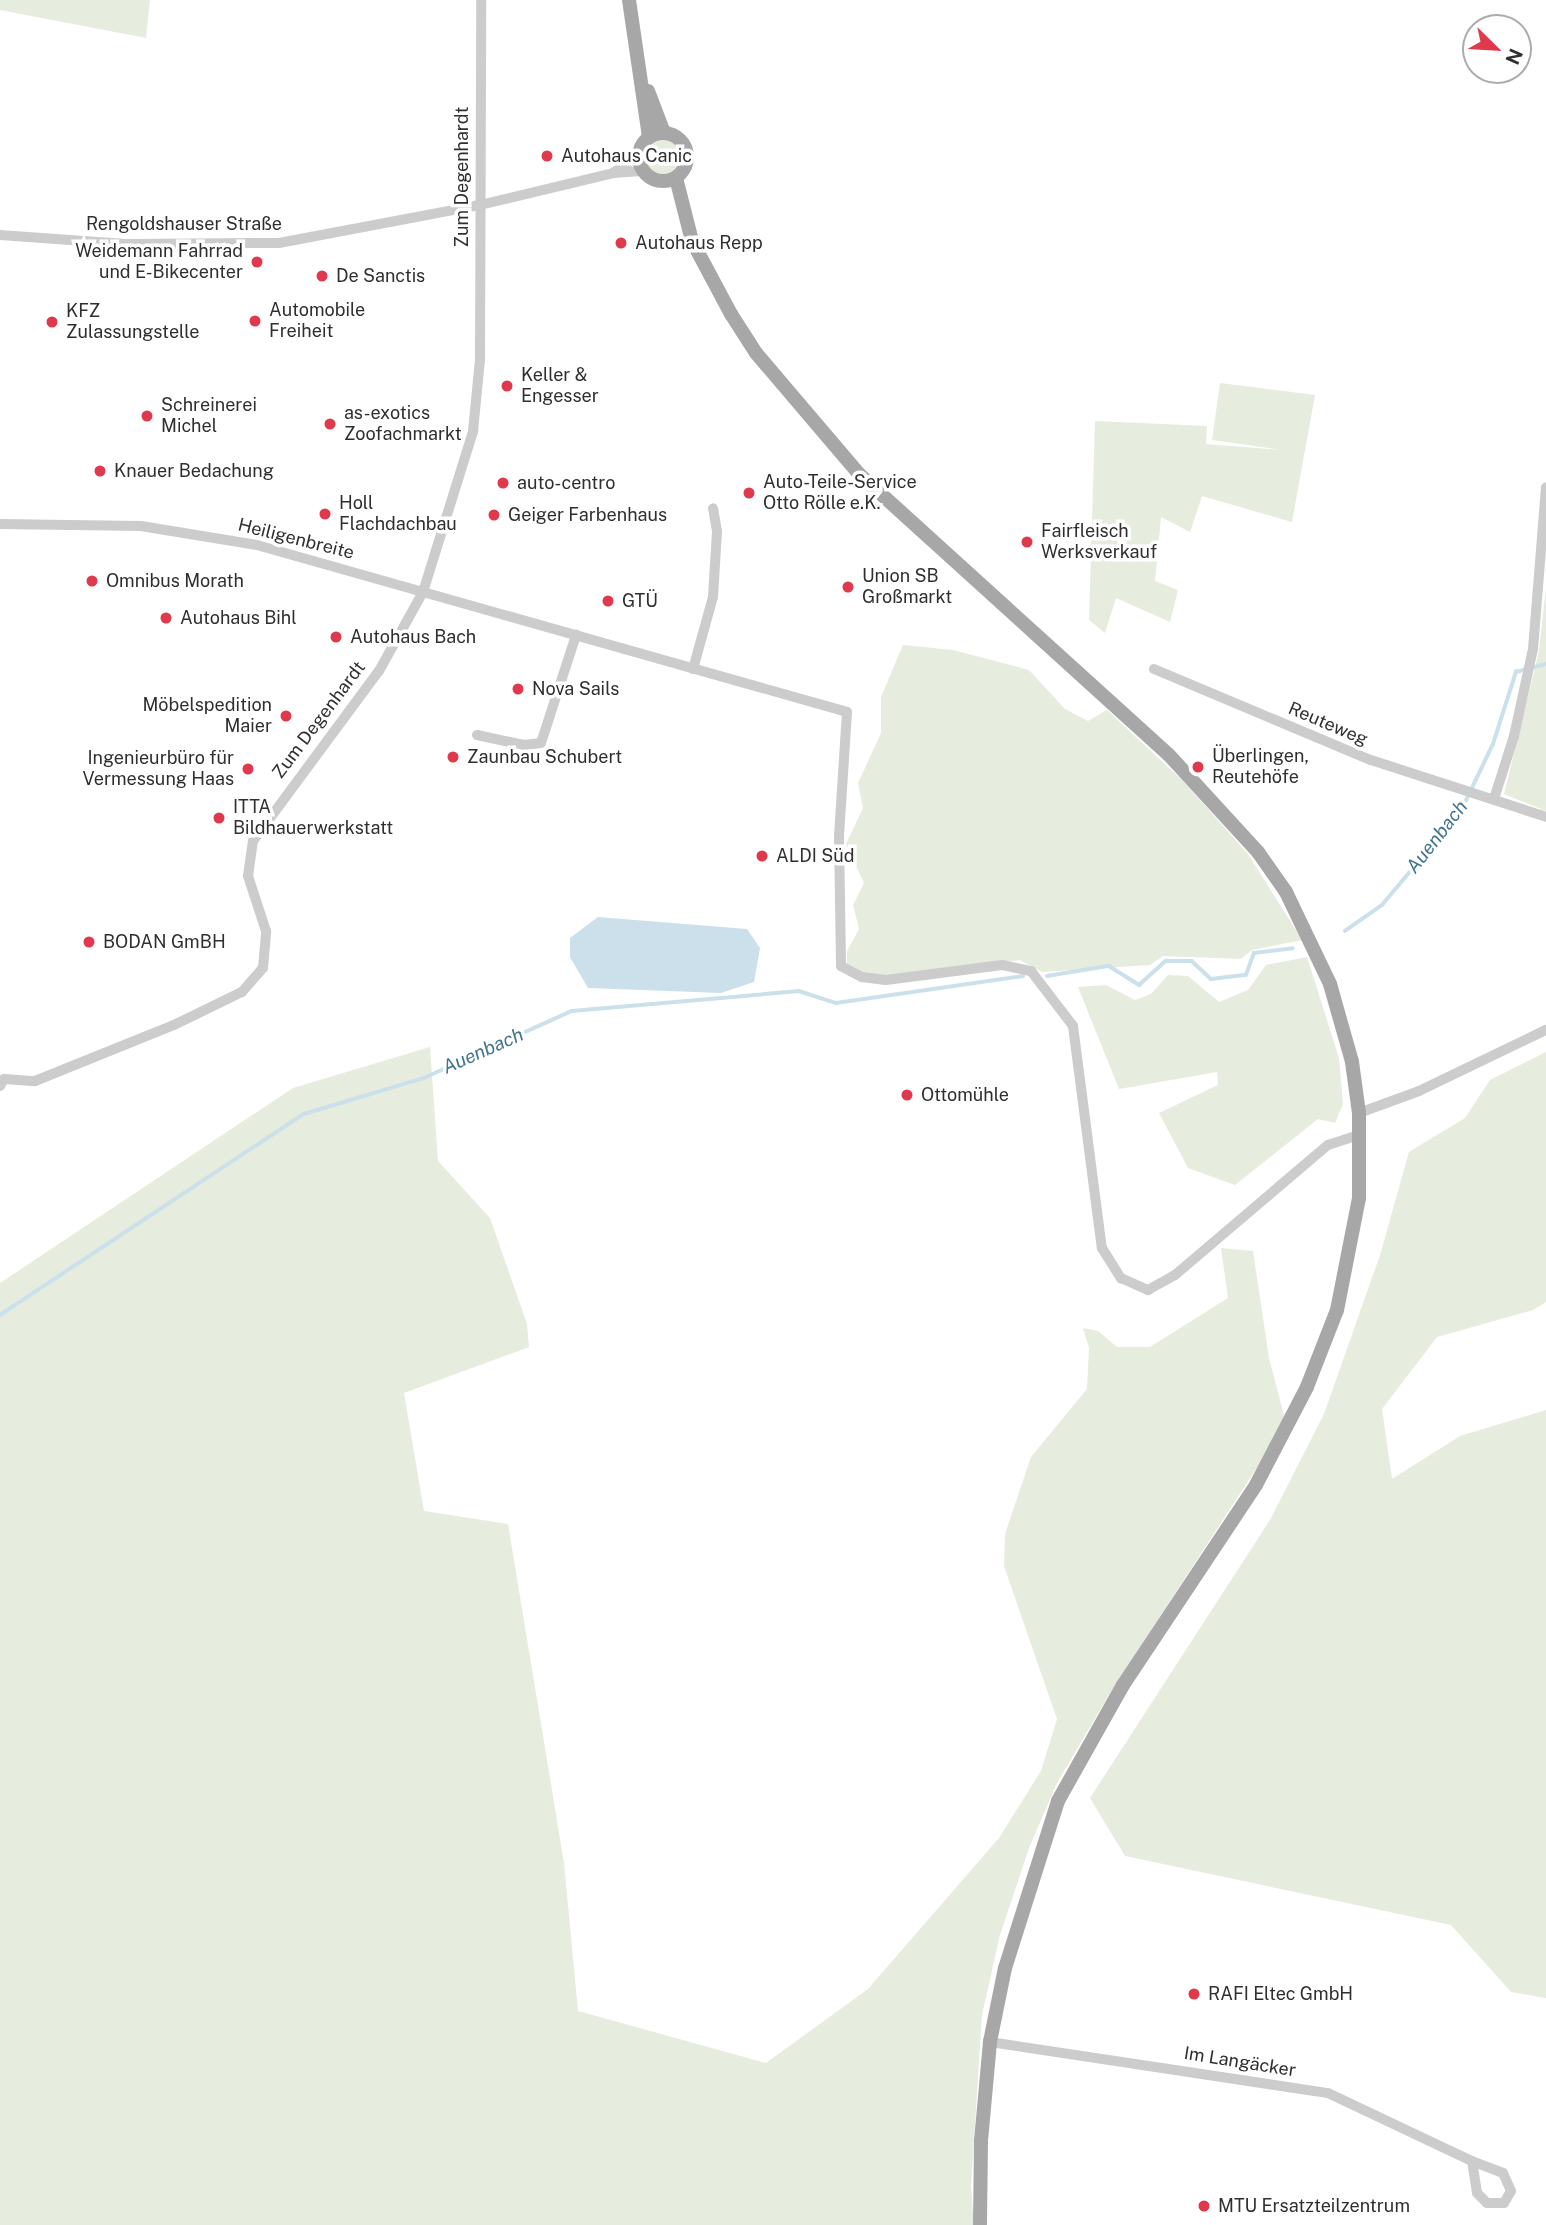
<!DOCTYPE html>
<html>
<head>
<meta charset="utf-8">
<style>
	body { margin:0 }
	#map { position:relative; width:1546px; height:2225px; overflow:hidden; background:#fff; font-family:"Public Sans",sans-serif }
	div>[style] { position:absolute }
	.green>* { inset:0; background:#e6ecde }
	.round { border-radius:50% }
	.water>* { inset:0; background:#cbe0eb }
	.stream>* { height:3.5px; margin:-1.75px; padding:0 1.75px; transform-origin:1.75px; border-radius:1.75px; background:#cbe0eb }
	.minor>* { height:10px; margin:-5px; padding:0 5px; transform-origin:5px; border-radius:5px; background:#ccc }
	.major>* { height:14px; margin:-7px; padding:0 7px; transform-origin:7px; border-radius:7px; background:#a7a7a7 }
	.major>.ring { margin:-7px; padding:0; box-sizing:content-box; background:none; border:14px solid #a7a7a7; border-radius:50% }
	.dots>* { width:19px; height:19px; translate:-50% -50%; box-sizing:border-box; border:4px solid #fff; border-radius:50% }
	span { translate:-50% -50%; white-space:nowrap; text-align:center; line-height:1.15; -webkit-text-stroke:7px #fff; paint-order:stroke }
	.poi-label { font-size:18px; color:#2f2f2f }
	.left { translate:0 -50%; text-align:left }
	.right { translate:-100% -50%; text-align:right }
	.street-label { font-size:18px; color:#2f2f2f }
	.water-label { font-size:19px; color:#3f748f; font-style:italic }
	.north { position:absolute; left:1462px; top:14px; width:70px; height:70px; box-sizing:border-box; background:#fff; border:2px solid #acacac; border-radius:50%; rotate:114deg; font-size:19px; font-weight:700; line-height:28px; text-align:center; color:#2f2f2f }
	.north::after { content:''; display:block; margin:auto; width:24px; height:32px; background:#e0384c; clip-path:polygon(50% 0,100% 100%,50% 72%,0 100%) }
</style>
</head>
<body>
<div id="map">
	<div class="green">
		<div style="clip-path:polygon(0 0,150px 0,146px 38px,0 10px)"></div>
		<div class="round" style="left:644px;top:138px;width:36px;height:36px"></div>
		<div style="clip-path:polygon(1220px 383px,1315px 395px,1292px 522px,1202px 496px,1190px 532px,1161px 517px,1155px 581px,1178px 590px,1170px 622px,1116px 598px,1105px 633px,1089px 620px,1095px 421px,1207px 426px,1206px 444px,1283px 450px,1212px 440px)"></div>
		<div style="clip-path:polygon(1546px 587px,1546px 811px,1504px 794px,1539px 651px)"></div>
		<div style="clip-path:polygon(903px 645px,953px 650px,1029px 670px,1065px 709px,1088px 721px,1107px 710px,1183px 781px,1248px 854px,1302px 940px,1252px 950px,1241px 959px,1163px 956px,1150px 965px,1042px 972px,1020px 960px,886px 976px,866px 974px,847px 963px,847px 951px,859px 929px,853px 905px,864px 883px,846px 844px,863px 808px,858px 783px,881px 733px,881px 697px)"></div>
		<div style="clip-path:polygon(1307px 957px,1339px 1058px,1343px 1104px,1335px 1123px,1318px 1119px,1235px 1185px,1188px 1168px,1159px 1113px,1218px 1085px,1217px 1072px,1119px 1089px,1078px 987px,1106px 985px,1135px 1000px,1151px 994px,1168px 975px,1188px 976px,1219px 1002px,1248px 990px,1266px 965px)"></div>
		<div style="clip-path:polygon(430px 1047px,438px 1161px,490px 1218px,527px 1324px,529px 1347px,404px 1393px,424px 1511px,508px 1524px,564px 1863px,578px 2011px,766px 2063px,868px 1989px,999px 1838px,1041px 1771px,1057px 1719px,1004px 1566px,1005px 1534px,1031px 1457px,1087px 1389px,1089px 1348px,1083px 1328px,1098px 1331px,1117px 1347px,1150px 1347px,1228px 1298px,1221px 1248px,1253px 1251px,1269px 1358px,1286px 1423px,1110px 1693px,1057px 1783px,1029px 1848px,1000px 1935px,982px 2015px,971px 2187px,974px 2225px,0 2225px,0 1283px,293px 1088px)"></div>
		<div style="clip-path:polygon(1546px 1052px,1546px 1302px,1533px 1310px,1437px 1337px,1382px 1409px,1392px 1479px,1460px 1436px,1546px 1410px,1546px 1998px,1511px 1992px,1451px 1925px,1125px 1856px,1090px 1798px,1270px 1520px,1324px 1414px,1380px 1255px,1409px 1152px,1465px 1118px,1490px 1080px)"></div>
	</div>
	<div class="water">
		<div style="clip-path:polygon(598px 917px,747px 929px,760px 948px,754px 982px,721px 993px,588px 988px,570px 957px,570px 938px)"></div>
	</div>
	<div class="stream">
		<div style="left:1345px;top:931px;width:45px;rotate:-35.1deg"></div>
		<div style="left:1382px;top:905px;width:123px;rotate:-50deg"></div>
		<div style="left:1461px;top:811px;width:74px;rotate:-64.5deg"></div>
		<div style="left:1493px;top:744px;width:76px;rotate:-72.3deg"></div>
		<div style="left:1516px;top:672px;width:31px;rotate:-15deg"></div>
		<div style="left:1047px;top:976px;width:63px;rotate:-9.2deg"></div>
		<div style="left:1109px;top:966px;width:36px;rotate:32deg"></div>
		<div style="left:1139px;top:985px;width:36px;rotate:-42deg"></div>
		<div style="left:1166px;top:961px;width:26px"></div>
		<div style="left:1192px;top:961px;width:26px;rotate:43deg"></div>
		<div style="left:1211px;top:979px;width:35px;rotate:-7deg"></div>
		<div style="left:1246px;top:975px;width:23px;rotate:-70deg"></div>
		<div style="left:1254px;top:953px;width:39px;rotate:-7deg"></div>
		<div style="left:0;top:1315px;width:364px;rotate:-33.5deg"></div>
		<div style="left:304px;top:1114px;width:125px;rotate:-16.7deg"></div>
		<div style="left:424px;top:1078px;width:162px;rotate:-24.4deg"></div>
		<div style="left:572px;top:1011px;width:228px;rotate:-5deg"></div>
		<div style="left:799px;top:991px;width:39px;rotate:18deg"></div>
		<div style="left:836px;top:1003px;width:189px;rotate:-8.2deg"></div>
	</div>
	<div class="minor">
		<div style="left:613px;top:173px;width:30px;rotate:-34deg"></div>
		<div style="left:0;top:235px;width:126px;rotate:4.1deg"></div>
		<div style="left:126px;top:244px;width:153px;rotate:-0.4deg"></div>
		<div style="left:279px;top:243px;width:205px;rotate:-10.7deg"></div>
		<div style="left:480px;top:205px;width:137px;rotate:-13.5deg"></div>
		<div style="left:613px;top:173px;width:29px;rotate:-4deg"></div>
		<div style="left:0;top:524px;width:141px;rotate:0.8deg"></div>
		<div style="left:141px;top:526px;width:118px;rotate:9.3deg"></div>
		<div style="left:257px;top:545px;width:613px;rotate:15.8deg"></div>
		<div style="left:847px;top:712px;width:124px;rotate:93.7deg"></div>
		<div style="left:839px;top:836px;width:130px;rotate:89.1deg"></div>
		<div style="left:841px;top:966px;width:24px;rotate:28deg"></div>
		<div style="left:862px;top:977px;width:24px;rotate:7deg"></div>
		<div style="left:886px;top:980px;width:117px;rotate:-7.4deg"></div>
		<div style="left:1002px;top:965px;width:30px;rotate:12deg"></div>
		<div style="left:1031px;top:971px;width:69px;rotate:52.6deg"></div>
		<div style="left:1073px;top:1026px;width:224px;rotate:82.6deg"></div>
		<div style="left:1102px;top:1248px;width:36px;rotate:58deg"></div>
		<div style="left:1121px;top:1278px;width:30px;rotate:24deg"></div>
		<div style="left:1148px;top:1290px;width:31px;rotate:-29deg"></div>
		<div style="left:1175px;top:1275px;width:201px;rotate:-40.4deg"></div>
		<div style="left:1328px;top:1145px;width:33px;rotate:-18deg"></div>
		<div style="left:693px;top:669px;width:75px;rotate:-74.5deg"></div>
		<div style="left:713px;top:597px;width:66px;rotate:-86.5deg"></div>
		<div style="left:717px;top:531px;width:23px;rotate:-100deg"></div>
		<div style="left:1154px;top:669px;width:235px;rotate:22.8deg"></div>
		<div style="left:1371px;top:760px;width:184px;rotate:18deg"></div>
		<div style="left:477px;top:735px;width:48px;rotate:12deg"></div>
		<div style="left:524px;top:745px;width:17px;rotate:-7deg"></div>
		<div style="left:541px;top:743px;width:114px;rotate:-72deg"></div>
		<div style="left:1494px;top:799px;width:66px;rotate:-72.4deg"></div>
		<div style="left:1514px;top:736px;width:89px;rotate:-77.7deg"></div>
		<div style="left:1533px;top:649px;width:162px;rotate:-85.4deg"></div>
		<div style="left:0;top:1086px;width:8px;rotate:-60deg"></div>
		<div style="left:4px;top:1079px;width:31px;rotate:4deg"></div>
		<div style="left:35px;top:1081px;width:152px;rotate:-22deg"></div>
		<div style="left:176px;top:1024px;width:73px;rotate:-25.9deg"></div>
		<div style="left:242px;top:992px;width:32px;rotate:-49deg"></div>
		<div style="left:263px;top:968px;width:37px;rotate:-85deg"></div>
		<div style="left:266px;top:931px;width:58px;rotate:-108.1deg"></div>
		<div style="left:248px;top:876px;width:35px;rotate:-82deg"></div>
		<div style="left:253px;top:841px;width:212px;rotate:-53.5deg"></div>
		<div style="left:379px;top:671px;width:90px;rotate:-60.9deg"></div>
		<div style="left:423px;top:592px;width:169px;rotate:-72.7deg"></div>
		<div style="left:473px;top:431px;width:72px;rotate:-84.4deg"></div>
		<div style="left:480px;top:359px;width:359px;rotate:-89.8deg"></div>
		<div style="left:1359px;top:1113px;width:64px;rotate:-20.1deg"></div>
		<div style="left:1419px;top:1091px;width:141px;rotate:-25.7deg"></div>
		<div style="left:990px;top:2042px;width:342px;rotate:8.6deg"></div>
		<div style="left:1328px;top:2093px;width:159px;rotate:25.3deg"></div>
		<div style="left:1472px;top:2161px;width:32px;rotate:81deg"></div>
		<div style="left:1477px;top:2193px;width:14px;rotate:45deg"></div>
		<div style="left:1487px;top:2203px;width:17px"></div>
		<div style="left:1504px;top:2203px;width:14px;rotate:-60deg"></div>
		<div style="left:1511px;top:2191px;width:20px;rotate:-114deg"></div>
		<div style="left:1503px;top:2173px;width:33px;rotate:-159deg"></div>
	</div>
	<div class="major">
		<div style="left:629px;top:0;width:138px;rotate:81.7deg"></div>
		<div style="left:648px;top:91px;width:45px;rotate:69.1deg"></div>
		<div class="ring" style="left:639px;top:133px;width:34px;height:34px"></div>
		<div style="left:676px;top:178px;width:65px;rotate:75.7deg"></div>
		<div style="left:692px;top:241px;width:83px;rotate:61.9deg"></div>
		<div style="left:731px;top:314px;width:46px;rotate:57.3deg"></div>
		<div style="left:756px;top:353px;width:159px;rotate:49.6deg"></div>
		<div style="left:859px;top:474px;width:418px;rotate:42.2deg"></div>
		<div style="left:1169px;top:755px;width:132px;rotate:47.5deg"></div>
		<div style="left:1258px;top:852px;width:49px;rotate:55deg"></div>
		<div style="left:1286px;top:892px;width:102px;rotate:64.4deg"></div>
		<div style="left:1330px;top:984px;width:81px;rotate:74.2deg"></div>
		<div style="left:1352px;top:1062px;width:51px;rotate:82.2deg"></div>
		<div style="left:1359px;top:1113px;width:85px;rotate:90deg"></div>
		<div style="left:1359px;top:1198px;width:114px;rotate:101.1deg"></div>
		<div style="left:1337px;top:1310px;width:83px;rotate:111.3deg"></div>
		<div style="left:1307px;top:1387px;width:110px;rotate:117.5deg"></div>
		<div style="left:1256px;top:1485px;width:240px;rotate:123.6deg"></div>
		<div style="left:1123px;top:1685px;width:133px;rotate:119.3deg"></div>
		<div style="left:1058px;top:1801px;width:175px;rotate:107.6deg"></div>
		<div style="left:1005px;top:1968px;width:76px;rotate:101.5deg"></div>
		<div style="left:990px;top:2042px;width:99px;rotate:95.2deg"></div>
		<div style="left:981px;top:2141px;width:84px;rotate:90.7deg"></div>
	</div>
	<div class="dots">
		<div style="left:547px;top:156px;background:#e0384c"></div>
		<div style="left:621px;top:243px;background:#e0384c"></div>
		<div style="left:257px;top:262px;background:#e0384c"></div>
		<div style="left:322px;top:276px;background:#e0384c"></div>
		<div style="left:255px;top:321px;background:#e0384c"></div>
		<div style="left:52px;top:322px;background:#e0384c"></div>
		<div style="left:507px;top:386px;background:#e0384c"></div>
		<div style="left:147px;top:416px;background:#e0384c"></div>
		<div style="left:330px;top:424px;background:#e0384c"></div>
		<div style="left:100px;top:471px;background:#e0384c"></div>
		<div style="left:503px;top:483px;background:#e0384c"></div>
		<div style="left:749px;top:493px;background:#e0384c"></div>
		<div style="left:325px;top:514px;background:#e0384c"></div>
		<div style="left:494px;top:515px;background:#e0384c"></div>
		<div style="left:1027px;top:542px;background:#e0384c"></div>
		<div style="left:92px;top:581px;background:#e0384c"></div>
		<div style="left:848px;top:587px;background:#e0384c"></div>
		<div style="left:608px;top:601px;background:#e0384c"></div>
		<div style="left:166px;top:618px;background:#e0384c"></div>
		<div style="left:336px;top:637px;background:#e0384c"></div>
		<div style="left:518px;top:689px;background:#e0384c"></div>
		<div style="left:286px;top:716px;background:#e0384c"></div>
		<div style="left:453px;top:757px;background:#e0384c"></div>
		<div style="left:1198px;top:767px;background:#e0384c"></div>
		<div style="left:248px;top:769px;background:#e0384c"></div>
		<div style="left:219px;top:818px;background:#e0384c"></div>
		<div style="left:762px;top:856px;background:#e0384c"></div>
		<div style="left:89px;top:942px;background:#e0384c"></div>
		<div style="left:907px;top:1095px;background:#e0384c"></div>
		<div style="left:1194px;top:1994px;background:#e0384c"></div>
		<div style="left:1204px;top:2206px;background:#e0384c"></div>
	</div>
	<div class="poi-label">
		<span class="left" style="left:561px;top:156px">Autohaus Canic</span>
		<span class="left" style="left:635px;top:243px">Autohaus Repp</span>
		<span class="right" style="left:243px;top:262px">Weidemann Fahrrad<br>und E-Bikecenter</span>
		<span class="left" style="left:336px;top:276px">De Sanctis</span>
		<span class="left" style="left:269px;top:321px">Automobile<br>Freiheit</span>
		<span class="left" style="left:66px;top:322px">KFZ<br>Zulassungstelle</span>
		<span class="left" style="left:521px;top:386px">Keller &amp;<br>Engesser</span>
		<span class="left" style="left:161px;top:416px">Schreinerei<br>Michel</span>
		<span class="left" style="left:344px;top:424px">as-exotics<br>Zoofachmarkt</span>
		<span class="left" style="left:114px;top:471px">Knauer Bedachung</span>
		<span class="left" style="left:517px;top:483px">auto-centro</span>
		<span class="left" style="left:763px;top:493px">Auto-Teile-Service<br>Otto Rölle e.K.</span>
		<span class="left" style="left:339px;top:514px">Holl<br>Flachdachbau</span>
		<span class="left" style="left:508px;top:515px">Geiger Farbenhaus</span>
		<span class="left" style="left:1041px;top:542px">Fairfleisch<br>Werksverkauf</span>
		<span class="left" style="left:862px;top:587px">Union SB<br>Großmarkt</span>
		<span class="left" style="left:106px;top:581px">Omnibus Morath</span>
		<span class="left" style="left:622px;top:601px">GTÜ</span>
		<span class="left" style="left:180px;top:618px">Autohaus Bihl</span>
		<span class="left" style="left:350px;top:637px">Autohaus Bach</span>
		<span class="left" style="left:532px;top:689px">Nova Sails</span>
		<span class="right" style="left:272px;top:716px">Möbelspedition<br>Maier</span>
		<span class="left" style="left:467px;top:757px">Zaunbau Schubert</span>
		<span class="left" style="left:1212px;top:767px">Überlingen,<br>Reutehöfe</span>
		<span class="right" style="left:234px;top:769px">Ingenieurbüro für<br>Vermessung Haas</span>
		<span class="left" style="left:233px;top:818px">ITTA<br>Bildhauerwerkstatt</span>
		<span class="left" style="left:776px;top:856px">ALDI Süd</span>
		<span class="left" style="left:103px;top:942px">BODAN GmBH</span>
		<span class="left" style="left:921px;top:1095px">Ottomühle</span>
		<span class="left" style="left:1208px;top:1994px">RAFI Eltec GmbH</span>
		<span class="left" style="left:1218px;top:2206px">MTU Ersatzteilzentrum</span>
	</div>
	<div class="street-label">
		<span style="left:462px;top:177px;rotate:-90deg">Zum Degenhardt</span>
		<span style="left:184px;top:224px">Rengoldshauser Straße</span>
		<span style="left:296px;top:539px;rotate:14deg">Heiligenbreite</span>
		<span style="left:319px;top:720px;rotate:-53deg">Zum Degenhardt</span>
		<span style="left:1328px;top:724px;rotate:23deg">Reuteweg</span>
		<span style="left:1240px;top:2062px;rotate:9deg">Im Langäcker</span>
	</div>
	<div class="water-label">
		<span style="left:1437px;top:837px;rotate:-52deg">Auenbach</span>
		<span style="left:483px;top:1051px;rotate:-24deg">Auenbach</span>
	</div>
	<div class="north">N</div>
</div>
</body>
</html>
